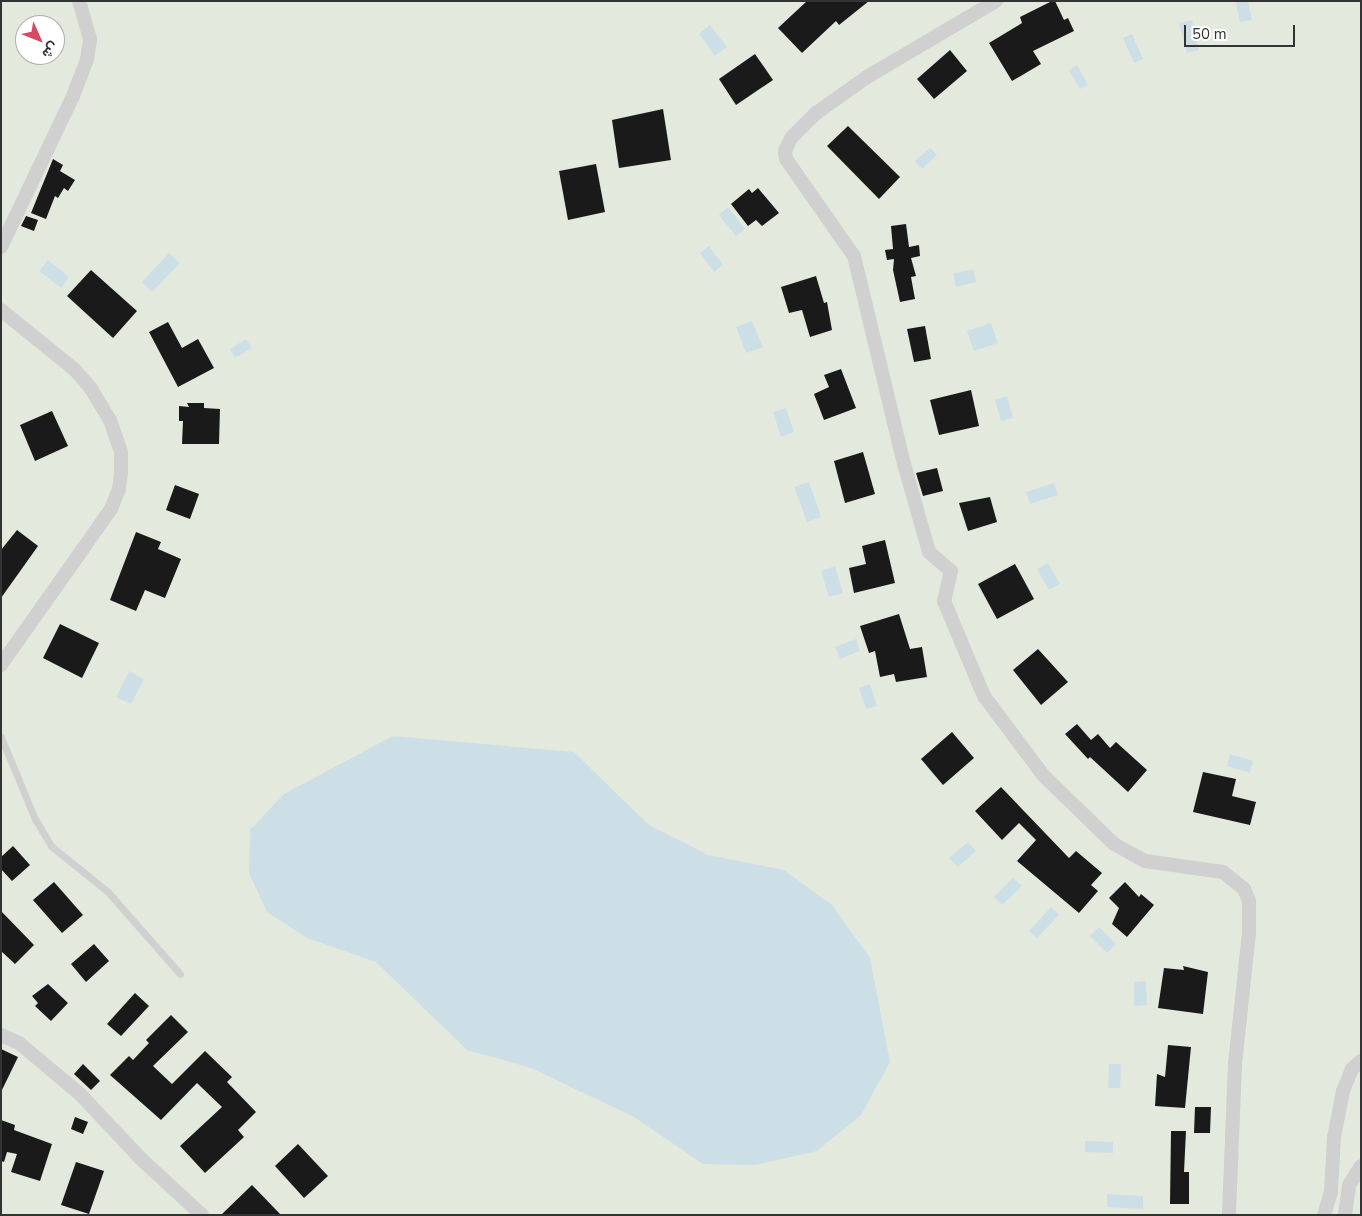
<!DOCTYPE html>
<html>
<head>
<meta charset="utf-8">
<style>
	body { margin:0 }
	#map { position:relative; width:1362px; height:1216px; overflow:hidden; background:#fff; font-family:"Nunito Sans",Vazirmatn,sans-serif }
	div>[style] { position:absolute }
	.green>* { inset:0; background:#e4e9dd }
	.water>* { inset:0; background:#ccdfe7 }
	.building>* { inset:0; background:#1a1a1a }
	.lane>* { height:7px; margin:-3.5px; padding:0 3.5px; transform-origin:3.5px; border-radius:3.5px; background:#d0d0d0 }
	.street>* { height:14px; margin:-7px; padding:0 7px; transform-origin:7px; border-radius:7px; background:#d0d0d0 }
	span { translate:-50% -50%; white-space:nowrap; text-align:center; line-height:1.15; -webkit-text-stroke:5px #fff; paint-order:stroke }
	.frame { position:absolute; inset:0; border:2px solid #333; pointer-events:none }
	.north { position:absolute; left:15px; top:15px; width:50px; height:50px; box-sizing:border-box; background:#fff; border:1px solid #adadad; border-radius:50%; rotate:134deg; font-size:14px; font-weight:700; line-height:20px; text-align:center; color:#333 }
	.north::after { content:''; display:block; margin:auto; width:18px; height:22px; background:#d44b61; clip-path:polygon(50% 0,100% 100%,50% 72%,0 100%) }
	.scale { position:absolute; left:1184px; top:25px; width:111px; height:22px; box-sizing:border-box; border:2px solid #333; border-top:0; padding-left:6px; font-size:15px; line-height:18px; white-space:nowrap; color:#333; -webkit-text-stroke:4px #fff; paint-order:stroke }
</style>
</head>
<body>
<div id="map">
	<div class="green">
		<div style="clip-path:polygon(evenodd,1px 1px,1361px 1px,1361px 1215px,1px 1215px,1px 1px,25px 25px,55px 25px,55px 55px,25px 55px,25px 25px)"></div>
	</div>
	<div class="water">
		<div style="clip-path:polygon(1248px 1px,1252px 20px,1240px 22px,1236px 2px)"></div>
		<div style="clip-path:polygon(1192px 20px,1199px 50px,1187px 53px,1179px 23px)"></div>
		<div style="clip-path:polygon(710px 25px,727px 47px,715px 56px,699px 34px)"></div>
		<div style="clip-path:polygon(1132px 34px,1143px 59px,1134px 63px,1123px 38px)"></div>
		<div style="clip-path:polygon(1077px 65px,1088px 85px,1080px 89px,1069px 70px)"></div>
		<div style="clip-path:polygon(930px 148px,937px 155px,922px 169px,915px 161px)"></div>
		<div style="clip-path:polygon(728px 207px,745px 229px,736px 236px,719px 215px)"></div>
		<div style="clip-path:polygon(709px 246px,723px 265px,714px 272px,700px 253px)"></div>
		<div style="clip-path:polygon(169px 253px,180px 263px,152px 292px,142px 282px)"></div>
		<div style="clip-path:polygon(48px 260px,69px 277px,61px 288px,39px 271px)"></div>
		<div style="clip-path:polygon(973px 269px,976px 282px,956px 287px,953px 274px)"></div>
		<div style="clip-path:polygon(752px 321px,763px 347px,746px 353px,736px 327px)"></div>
		<div style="clip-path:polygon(991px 323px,998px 343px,974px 351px,967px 331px)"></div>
		<div style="clip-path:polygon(246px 339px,252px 348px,235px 358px,230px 349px)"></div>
		<div style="clip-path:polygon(1007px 396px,1013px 418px,1001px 421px,995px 400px)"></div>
		<div style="clip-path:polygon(786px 408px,794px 432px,781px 437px,773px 412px)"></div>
		<div style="clip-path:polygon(809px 482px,821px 517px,807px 522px,794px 487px)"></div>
		<div style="clip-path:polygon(1054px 483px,1058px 495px,1030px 504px,1026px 492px)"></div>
		<div style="clip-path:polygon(1048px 563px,1060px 584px,1049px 590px,1037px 569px)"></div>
		<div style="clip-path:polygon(835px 566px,843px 593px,829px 597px,821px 571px)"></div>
		<div style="clip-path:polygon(856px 639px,860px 651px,840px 659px,835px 647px)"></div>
		<div style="clip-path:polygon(129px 671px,144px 679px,131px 704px,116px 697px)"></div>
		<div style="clip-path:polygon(870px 684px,877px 706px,866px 709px,859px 688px)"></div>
		<div style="clip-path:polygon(393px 736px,574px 752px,649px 825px,708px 855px,784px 870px,832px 905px,870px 958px,890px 1062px,861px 1115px,817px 1151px,755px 1165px,703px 1164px,634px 1117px,531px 1068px,467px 1050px,376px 962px,307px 938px,267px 912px,249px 873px,250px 830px,284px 794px)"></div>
		<div style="clip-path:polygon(1230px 754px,1253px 761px,1250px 773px,1227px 766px)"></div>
		<div style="clip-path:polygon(968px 842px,976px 851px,958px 867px,949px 858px)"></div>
		<div style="clip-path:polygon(1013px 878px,1022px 886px,1002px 905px,994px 897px)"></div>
		<div style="clip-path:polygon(1051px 907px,1059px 915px,1037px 938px,1029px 931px)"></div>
		<div style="clip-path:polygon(1099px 927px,1116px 944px,1107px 953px,1090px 936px)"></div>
		<div style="clip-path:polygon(1146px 981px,1147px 1005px,1134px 1006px,1134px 982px)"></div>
		<div style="clip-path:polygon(1109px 1064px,1121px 1064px,1120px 1088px,1108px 1088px)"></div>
		<div style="clip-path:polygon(1085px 1141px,1113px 1142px,1113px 1153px,1085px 1152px)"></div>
		<div style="clip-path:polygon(1107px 1194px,1143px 1196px,1143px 1209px,1107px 1207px)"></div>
	</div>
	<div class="building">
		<div style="clip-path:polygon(807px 1px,869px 1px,839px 25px,836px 21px,802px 53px,778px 28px)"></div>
		<div style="clip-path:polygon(1052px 1px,1055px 1px,1064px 20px,1068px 18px,1074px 31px,1033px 51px,1041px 64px,1012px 81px,989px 43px,1022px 23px,1020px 17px)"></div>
		<div style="clip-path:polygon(950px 50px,967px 71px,934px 99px,917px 79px)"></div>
		<div style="clip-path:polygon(755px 54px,773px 80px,736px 105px,719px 79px)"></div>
		<div style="clip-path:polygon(663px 109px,671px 160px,619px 168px,612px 120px)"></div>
		<div style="clip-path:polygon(848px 126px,900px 177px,879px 199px,827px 146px)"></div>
		<div style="clip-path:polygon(53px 159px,63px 165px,60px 171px,75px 180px,68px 191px,64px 188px,58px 198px,55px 196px,46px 219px,31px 213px)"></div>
		<div style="clip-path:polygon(596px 164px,605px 212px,568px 220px,559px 171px)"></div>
		<div style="clip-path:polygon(758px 188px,779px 213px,762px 226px,756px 220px,748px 226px,731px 204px,749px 189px,752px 193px)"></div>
		<div style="clip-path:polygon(26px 216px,38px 220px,34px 231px,21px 226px)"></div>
		<div style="clip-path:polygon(906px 224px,909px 247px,919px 245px,920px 256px,911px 258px,916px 276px,911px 277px,915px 299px,900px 302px,893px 270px,894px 259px,887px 260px,885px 250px,893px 249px,891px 226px)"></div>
		<div style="clip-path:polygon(91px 270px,137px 311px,113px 338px,67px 296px)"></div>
		<div style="clip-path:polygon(816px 276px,824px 303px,827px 302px,832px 330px,810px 337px,802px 310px,789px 313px,781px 287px)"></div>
		<div style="clip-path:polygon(168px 322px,182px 348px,198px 339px,214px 368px,178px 387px,149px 332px)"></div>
		<div style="clip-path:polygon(925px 326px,931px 359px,914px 362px,907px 329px)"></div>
		<div style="clip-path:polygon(841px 369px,856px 408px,824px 420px,814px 394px,829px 387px,824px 375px)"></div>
		<div style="clip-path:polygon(971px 390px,979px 426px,939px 435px,930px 400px)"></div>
		<div style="clip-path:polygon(187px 403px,204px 403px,204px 408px,220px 409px,219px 444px,182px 444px,183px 421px,179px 421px,179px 406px,189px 407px)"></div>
		<div style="clip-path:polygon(52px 411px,68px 446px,35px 461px,20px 425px)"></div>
		<div style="clip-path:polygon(863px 452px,875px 494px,845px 503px,834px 461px)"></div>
		<div style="clip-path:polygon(937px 468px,943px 491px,923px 496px,916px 473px)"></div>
		<div style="clip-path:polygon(175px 485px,199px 494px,190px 519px,166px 510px)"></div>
		<div style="clip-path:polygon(990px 497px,997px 522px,968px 531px,959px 503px)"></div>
		<div style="clip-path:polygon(17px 530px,38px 546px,1px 598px,1px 550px)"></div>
		<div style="clip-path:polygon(136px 532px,161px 542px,158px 549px,181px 559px,165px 598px,145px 590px,136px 611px,110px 600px)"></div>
		<div style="clip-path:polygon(885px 540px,895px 583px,854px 593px,849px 568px,866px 564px,862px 546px)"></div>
		<div style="clip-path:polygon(1015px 564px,1034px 599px,997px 619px,978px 584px)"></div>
		<div style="clip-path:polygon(899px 614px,910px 649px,922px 647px,927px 677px,896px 682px,894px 674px,880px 677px,875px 651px,869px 653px,860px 626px)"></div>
		<div style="clip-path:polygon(60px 624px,99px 643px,82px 678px,43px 658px)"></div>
		<div style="clip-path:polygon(1038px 649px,1068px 682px,1041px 705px,1013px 670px)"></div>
		<div style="clip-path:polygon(1077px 724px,1091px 740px,1098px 734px,1110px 748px,1116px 742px,1147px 770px,1128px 792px,1090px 757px,1088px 759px,1065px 734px)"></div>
		<div style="clip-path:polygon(952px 732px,974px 758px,943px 785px,921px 759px)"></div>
		<div style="clip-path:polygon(1203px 772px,1236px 779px,1232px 796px,1256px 802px,1250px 825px,1193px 812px)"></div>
		<div style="clip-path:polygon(1001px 787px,1069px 858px,1076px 851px,1102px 873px,1091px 885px,1098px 891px,1079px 913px,1017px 861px,1036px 840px,1019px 823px,1002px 840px,975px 811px)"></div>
		<div style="clip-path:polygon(13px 846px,30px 865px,12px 881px,1px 869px,1px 857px)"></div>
		<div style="clip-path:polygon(54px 882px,83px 915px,62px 933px,33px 900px)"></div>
		<div style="clip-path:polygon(1125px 882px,1139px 897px,1141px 894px,1154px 905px,1127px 937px,1112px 924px,1119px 908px,1109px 898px)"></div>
		<div style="clip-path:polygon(1px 911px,34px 945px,15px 964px,1px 951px)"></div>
		<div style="clip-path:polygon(94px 944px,109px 961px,86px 982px,71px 964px)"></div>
		<div style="clip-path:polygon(1183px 966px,1208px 972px,1203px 1014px,1158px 1008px,1164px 968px,1184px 970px)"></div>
		<div style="clip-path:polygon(48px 984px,68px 1003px,51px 1021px,35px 1006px,38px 1003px,32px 996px)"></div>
		<div style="clip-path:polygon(135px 993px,149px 1006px,121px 1036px,107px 1024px)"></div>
		<div style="clip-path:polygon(171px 1015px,188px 1032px,153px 1066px,172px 1084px,205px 1051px,232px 1077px,227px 1082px,256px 1112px,238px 1130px,244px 1137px,205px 1173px,180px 1146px,222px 1107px,197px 1083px,161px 1120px,110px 1075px,129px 1056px,133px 1060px,149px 1043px,146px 1040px)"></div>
		<div style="clip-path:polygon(1168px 1045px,1191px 1047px,1185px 1108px,1155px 1106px,1157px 1074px,1165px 1077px)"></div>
		<div style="clip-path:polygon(1px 1049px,18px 1057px,1px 1092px)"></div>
		<div style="clip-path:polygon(83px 1064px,100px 1081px,91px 1090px,74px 1074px)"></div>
		<div style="clip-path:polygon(1195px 1107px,1211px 1107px,1210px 1133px,1194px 1133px)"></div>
		<div style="clip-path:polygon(75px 1117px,88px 1122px,83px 1134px,71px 1129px)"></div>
		<div style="clip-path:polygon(1px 1120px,15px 1125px,14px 1130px,52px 1144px,40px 1181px,11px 1172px,17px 1154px,7px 1152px,4px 1162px,1px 1161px)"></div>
		<div style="clip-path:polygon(1171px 1131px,1186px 1131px,1184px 1172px,1189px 1172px,1189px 1204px,1170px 1204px)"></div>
		<div style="clip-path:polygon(298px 1144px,328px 1176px,304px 1198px,275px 1166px)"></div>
		<div style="clip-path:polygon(76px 1162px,104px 1171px,89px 1214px,61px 1205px)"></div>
		<div style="clip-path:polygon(252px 1185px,281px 1215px,221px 1215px)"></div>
	</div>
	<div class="lane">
		<div style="left:1px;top:737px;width:89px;rotate:67.5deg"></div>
		<div style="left:35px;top:819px;width:31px;rotate:59deg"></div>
		<div style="left:51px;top:846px;width:73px;rotate:38.9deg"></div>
		<div style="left:108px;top:892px;width:109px;rotate:48.7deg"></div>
	</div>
	<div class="street">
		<div style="left:996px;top:1px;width:150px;rotate:149.5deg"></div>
		<div style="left:867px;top:77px;width:64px;rotate:144.6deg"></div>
		<div style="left:815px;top:114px;width:34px;rotate:135deg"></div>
		<div style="left:791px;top:138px;width:14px;rotate:115deg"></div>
		<div style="left:785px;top:151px;width:8px;rotate:83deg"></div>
		<div style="left:786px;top:159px;width:118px;rotate:55deg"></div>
		<div style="left:854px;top:256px;width:214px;rotate:76.5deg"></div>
		<div style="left:904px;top:464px;width:91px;rotate:74.1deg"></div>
		<div style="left:929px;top:552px;width:29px;rotate:41deg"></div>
		<div style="left:951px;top:571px;width:31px;rotate:103deg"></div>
		<div style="left:944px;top:601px;width:103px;rotate:67.2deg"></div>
		<div style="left:984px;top:696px;width:99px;rotate:53.2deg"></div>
		<div style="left:1043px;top:775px;width:99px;rotate:44.2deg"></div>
		<div style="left:1114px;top:844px;width:35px;rotate:29deg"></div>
		<div style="left:1145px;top:861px;width:79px;rotate:8deg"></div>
		<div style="left:1223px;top:872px;width:27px;rotate:39deg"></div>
		<div style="left:1244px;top:889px;width:13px;rotate:67deg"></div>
		<div style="left:1249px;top:901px;width:32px;rotate:90deg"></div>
		<div style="left:1249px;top:933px;width:132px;rotate:96.1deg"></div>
		<div style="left:1235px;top:1064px;width:151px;rotate:92.3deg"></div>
		<div style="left:1px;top:247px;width:167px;rotate:-64.5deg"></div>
		<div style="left:73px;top:96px;width:40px;rotate:-69deg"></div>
		<div style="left:87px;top:59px;width:20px;rotate:-81deg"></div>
		<div style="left:90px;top:39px;width:40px;rotate:-106deg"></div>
		<div style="left:1px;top:310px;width:95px;rotate:39deg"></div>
		<div style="left:75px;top:370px;width:23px;rotate:49deg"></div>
		<div style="left:90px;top:387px;width:39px;rotate:59deg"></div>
		<div style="left:110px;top:420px;width:34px;rotate:71deg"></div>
		<div style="left:121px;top:452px;width:19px;rotate:90deg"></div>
		<div style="left:121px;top:471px;width:18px;rotate:96deg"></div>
		<div style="left:119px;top:489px;width:22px;rotate:112deg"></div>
		<div style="left:111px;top:509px;width:191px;rotate:125.2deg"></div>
		<div style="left:1px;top:1035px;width:20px;rotate:24deg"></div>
		<div style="left:19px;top:1043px;width:80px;rotate:39.9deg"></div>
		<div style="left:80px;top:1094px;width:88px;rotate:46.8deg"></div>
		<div style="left:140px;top:1158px;width:84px;rotate:42.6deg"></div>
		<div style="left:1324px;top:1215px;width:24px;rotate:-73deg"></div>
		<div style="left:1331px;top:1192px;width:55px;rotate:-86.9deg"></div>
		<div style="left:1334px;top:1137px;width:47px;rotate:-78.9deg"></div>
		<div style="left:1343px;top:1091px;width:24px;rotate:-68deg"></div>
		<div style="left:1352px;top:1069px;width:12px;rotate:-42deg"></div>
		<div style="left:1345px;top:1215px;width:30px;rotate:-82deg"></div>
		<div style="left:1349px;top:1185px;width:22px;rotate:-58deg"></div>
	</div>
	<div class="frame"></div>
	<div class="north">ش</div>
	<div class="scale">50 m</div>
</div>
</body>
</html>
